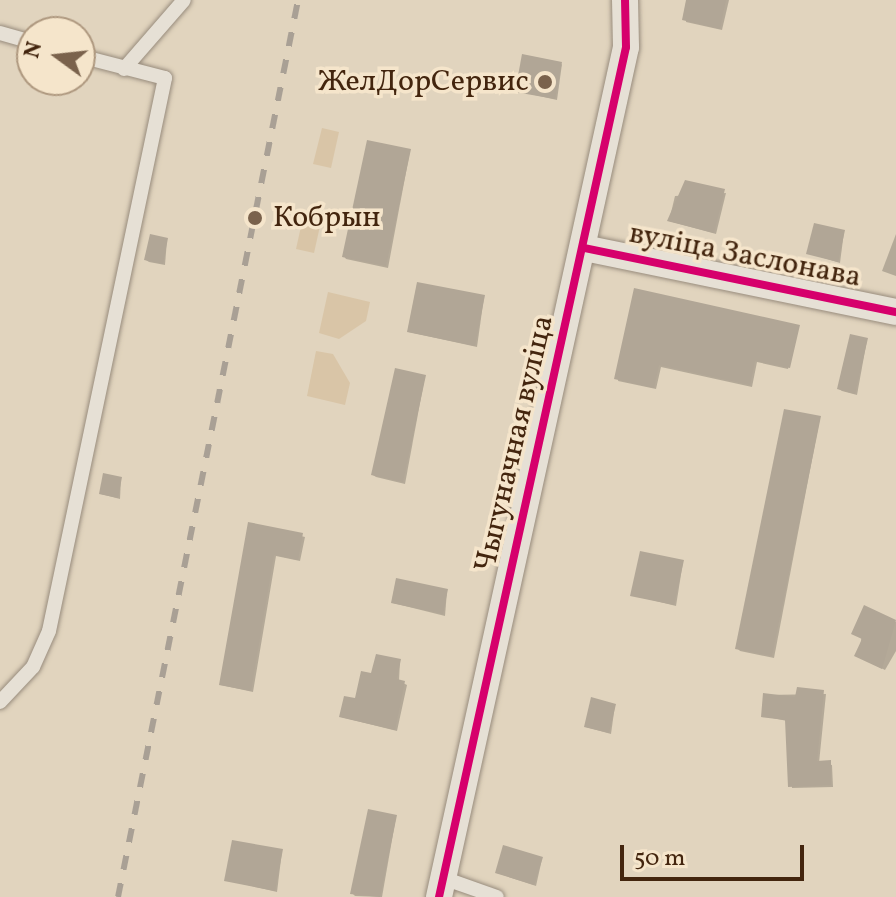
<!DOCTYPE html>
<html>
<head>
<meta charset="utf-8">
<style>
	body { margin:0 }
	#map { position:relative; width:896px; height:897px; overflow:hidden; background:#e1d4be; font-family:Vollkorn,serif }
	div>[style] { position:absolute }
	.green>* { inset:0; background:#d9c5a7 }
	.shadow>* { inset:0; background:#0003 }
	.building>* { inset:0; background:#b1a696 }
	.roads { filter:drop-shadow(0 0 2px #988c7d) drop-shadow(0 0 2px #988c7d) }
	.service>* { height:14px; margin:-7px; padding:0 7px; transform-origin:7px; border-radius:7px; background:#e6e0d5 }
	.minor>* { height:26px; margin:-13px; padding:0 13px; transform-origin:13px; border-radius:13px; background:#e6e0d5 }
	.rail>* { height:6px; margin-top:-3px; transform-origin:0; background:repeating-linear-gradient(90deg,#a9a095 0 14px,transparent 0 28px) }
	.cycleway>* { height:8px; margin:-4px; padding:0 4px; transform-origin:4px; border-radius:4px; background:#d6006c }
	.dots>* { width:22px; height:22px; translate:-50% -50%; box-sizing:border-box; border:4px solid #f5e5cb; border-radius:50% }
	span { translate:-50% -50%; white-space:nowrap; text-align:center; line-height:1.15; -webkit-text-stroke:7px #f5e5cb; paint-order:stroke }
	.poi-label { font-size:30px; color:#43250e }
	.right { translate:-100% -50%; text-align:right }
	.left { translate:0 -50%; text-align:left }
	.street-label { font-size:30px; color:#43250e }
	.north { position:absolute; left:16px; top:16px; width:80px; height:80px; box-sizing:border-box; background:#f5e5cb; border:2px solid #ae987f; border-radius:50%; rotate:285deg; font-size:22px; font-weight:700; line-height:32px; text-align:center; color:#43250e }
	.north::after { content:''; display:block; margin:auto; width:28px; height:36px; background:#7a624c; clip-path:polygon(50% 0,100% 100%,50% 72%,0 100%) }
	.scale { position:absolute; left:620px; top:845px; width:184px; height:36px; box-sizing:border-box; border:4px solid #43250e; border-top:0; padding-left:10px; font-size:24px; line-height:28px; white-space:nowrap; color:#43250e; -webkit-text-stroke:6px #f5e5cb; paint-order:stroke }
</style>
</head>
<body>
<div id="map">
	<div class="green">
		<div style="clip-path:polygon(322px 128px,339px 132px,331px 168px,313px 164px)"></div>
		<div style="clip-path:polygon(304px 213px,322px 217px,314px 253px,296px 249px)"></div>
		<div style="clip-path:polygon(328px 292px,370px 302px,366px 321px,339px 339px,319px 333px)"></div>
		<div style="clip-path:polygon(316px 351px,333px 354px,350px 383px,345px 405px,307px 396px)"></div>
	</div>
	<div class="shadow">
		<div style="clip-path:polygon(688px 0,729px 0,722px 30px,686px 22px)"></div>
		<div style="clip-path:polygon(562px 64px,557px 100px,517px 91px)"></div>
		<div style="clip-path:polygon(410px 151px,388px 268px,346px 259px,344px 256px)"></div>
		<div style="clip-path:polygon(726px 193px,716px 234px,669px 221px,675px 196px)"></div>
		<div style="clip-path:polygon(844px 232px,840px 263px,808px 253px)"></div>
		<div style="clip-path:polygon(896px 234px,896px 276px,882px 271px)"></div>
		<div style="clip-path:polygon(167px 240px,165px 265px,149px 262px,146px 260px)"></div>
		<div style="clip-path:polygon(635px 291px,797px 327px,788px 369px,757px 362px,752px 387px,661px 367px,656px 389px,618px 381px)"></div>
		<div style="clip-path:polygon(484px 297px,477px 347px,409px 332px)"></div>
		<div style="clip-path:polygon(867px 340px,857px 395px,842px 391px,839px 389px)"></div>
		<div style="clip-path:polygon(425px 376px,405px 484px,376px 477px,373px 475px)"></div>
		<div style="clip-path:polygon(820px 418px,774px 658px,740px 651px,737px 648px)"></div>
		<div style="clip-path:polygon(121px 478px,120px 499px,101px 494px)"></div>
		<div style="clip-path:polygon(250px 524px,305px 537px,300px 561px,276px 556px,253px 692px,221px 685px)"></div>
		<div style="clip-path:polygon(683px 562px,676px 606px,632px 595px)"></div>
		<div style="clip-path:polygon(447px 591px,445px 616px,393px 603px)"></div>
		<div style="clip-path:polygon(865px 608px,896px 622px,896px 651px,885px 670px,859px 657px)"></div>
		<div style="clip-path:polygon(400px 661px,399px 681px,407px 685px,397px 731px,341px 717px,373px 676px)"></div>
		<div style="clip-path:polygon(826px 694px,819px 763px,832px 765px,833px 787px,792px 788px,787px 721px,763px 716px,765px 695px)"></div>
		<div style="clip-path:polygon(615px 705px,611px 734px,586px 727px)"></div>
		<div style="clip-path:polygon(396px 817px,382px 897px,355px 896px,353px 894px)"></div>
		<div style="clip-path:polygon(282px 851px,277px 892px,226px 880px)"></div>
		<div style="clip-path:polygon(542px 859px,536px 886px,497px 873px)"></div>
	</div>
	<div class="building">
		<div style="clip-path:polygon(686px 0,726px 0,720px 29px,682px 20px)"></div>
		<div style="clip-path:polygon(522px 54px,562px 62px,555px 99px,515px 92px)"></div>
		<div style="clip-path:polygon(367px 140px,411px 149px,386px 266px,342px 257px)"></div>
		<div style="clip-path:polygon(685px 180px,725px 189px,714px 233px,667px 221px)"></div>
		<div style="clip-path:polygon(814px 223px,845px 230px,838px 262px,806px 254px)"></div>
		<div style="clip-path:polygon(150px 234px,168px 238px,163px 264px,144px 260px)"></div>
		<div style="clip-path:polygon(417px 282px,485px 295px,475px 346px,407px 332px)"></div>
		<div style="clip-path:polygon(634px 288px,800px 325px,790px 368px,755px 361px,750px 385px,659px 365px,654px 388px,614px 379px)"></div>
		<div style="clip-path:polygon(850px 334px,868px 338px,855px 394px,837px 389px)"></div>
		<div style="clip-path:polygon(395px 368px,426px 375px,403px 482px,371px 475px)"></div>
		<div style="clip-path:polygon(784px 409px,821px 416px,772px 656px,735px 649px)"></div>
		<div style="clip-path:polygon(103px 473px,122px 477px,118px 498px,99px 494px)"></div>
		<div style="clip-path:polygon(248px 522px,303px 533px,298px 560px,274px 555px,251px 691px,219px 685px)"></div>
		<div style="clip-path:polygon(640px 551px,684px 560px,674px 605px,630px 596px)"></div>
		<div style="clip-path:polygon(396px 578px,448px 589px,443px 614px,391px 603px)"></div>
		<div style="clip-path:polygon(864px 605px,896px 620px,882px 669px,854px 656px,862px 639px,851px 634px)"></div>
		<div style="clip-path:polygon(376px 654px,401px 659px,397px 679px,405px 681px,395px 730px,339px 717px,344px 696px,355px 698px,361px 671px,371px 673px)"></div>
		<div style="clip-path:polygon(797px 687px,824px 690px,817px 761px,831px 760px,831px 785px,788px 787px,785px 720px,761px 717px,763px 693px,795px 697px)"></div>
		<div style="clip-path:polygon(591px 697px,616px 704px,609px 733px,584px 727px)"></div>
		<div style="clip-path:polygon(368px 809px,397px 815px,380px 897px,350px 894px)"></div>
		<div style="clip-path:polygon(232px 840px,283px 849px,275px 891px,224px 881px)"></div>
		<div style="clip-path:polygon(503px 845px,543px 857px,534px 885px,495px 873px)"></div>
	</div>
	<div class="roads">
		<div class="service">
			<div style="left:0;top:33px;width:33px;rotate:16deg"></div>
			<div style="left:124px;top:69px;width:91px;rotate:-49deg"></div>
			<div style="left:0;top:702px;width:48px;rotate:-46.7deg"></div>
			<div style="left:33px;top:667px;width:39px;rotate:-66deg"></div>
			<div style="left:49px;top:631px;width:565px;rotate:-78.15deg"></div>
			<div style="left:165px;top:78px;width:88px;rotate:-165.5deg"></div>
			<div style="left:443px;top:878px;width:57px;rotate:19.4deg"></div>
		</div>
		<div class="minor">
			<div style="left:584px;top:248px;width:318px;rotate:11.6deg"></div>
			<div style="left:439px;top:897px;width:870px;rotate:-77.59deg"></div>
			<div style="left:626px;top:47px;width:47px;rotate:-91.2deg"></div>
		</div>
	</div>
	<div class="rail">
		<div style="left:118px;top:897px;width:915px;rotate:-78.65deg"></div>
	</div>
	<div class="cycleway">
		<div style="left:584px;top:248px;width:318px;rotate:11.6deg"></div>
		<div style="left:439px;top:897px;width:870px;rotate:-77.59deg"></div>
		<div style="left:626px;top:47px;width:47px;rotate:-91.2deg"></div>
	</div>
	<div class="dots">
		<div style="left:545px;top:82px;background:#7a624c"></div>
		<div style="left:255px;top:218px;background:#7a624c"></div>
	</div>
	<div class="poi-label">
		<span class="right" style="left:529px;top:82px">ЖелДорСервис</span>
		<span class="left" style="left:273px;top:218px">Кобрын</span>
	</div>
	<div class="street-label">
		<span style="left:745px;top:256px;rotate:11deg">вуліца Заслонава</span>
		<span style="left:515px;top:444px;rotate:-77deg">Чыгуначная вуліца</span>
	</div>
	<div class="north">N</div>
	<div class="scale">50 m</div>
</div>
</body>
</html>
